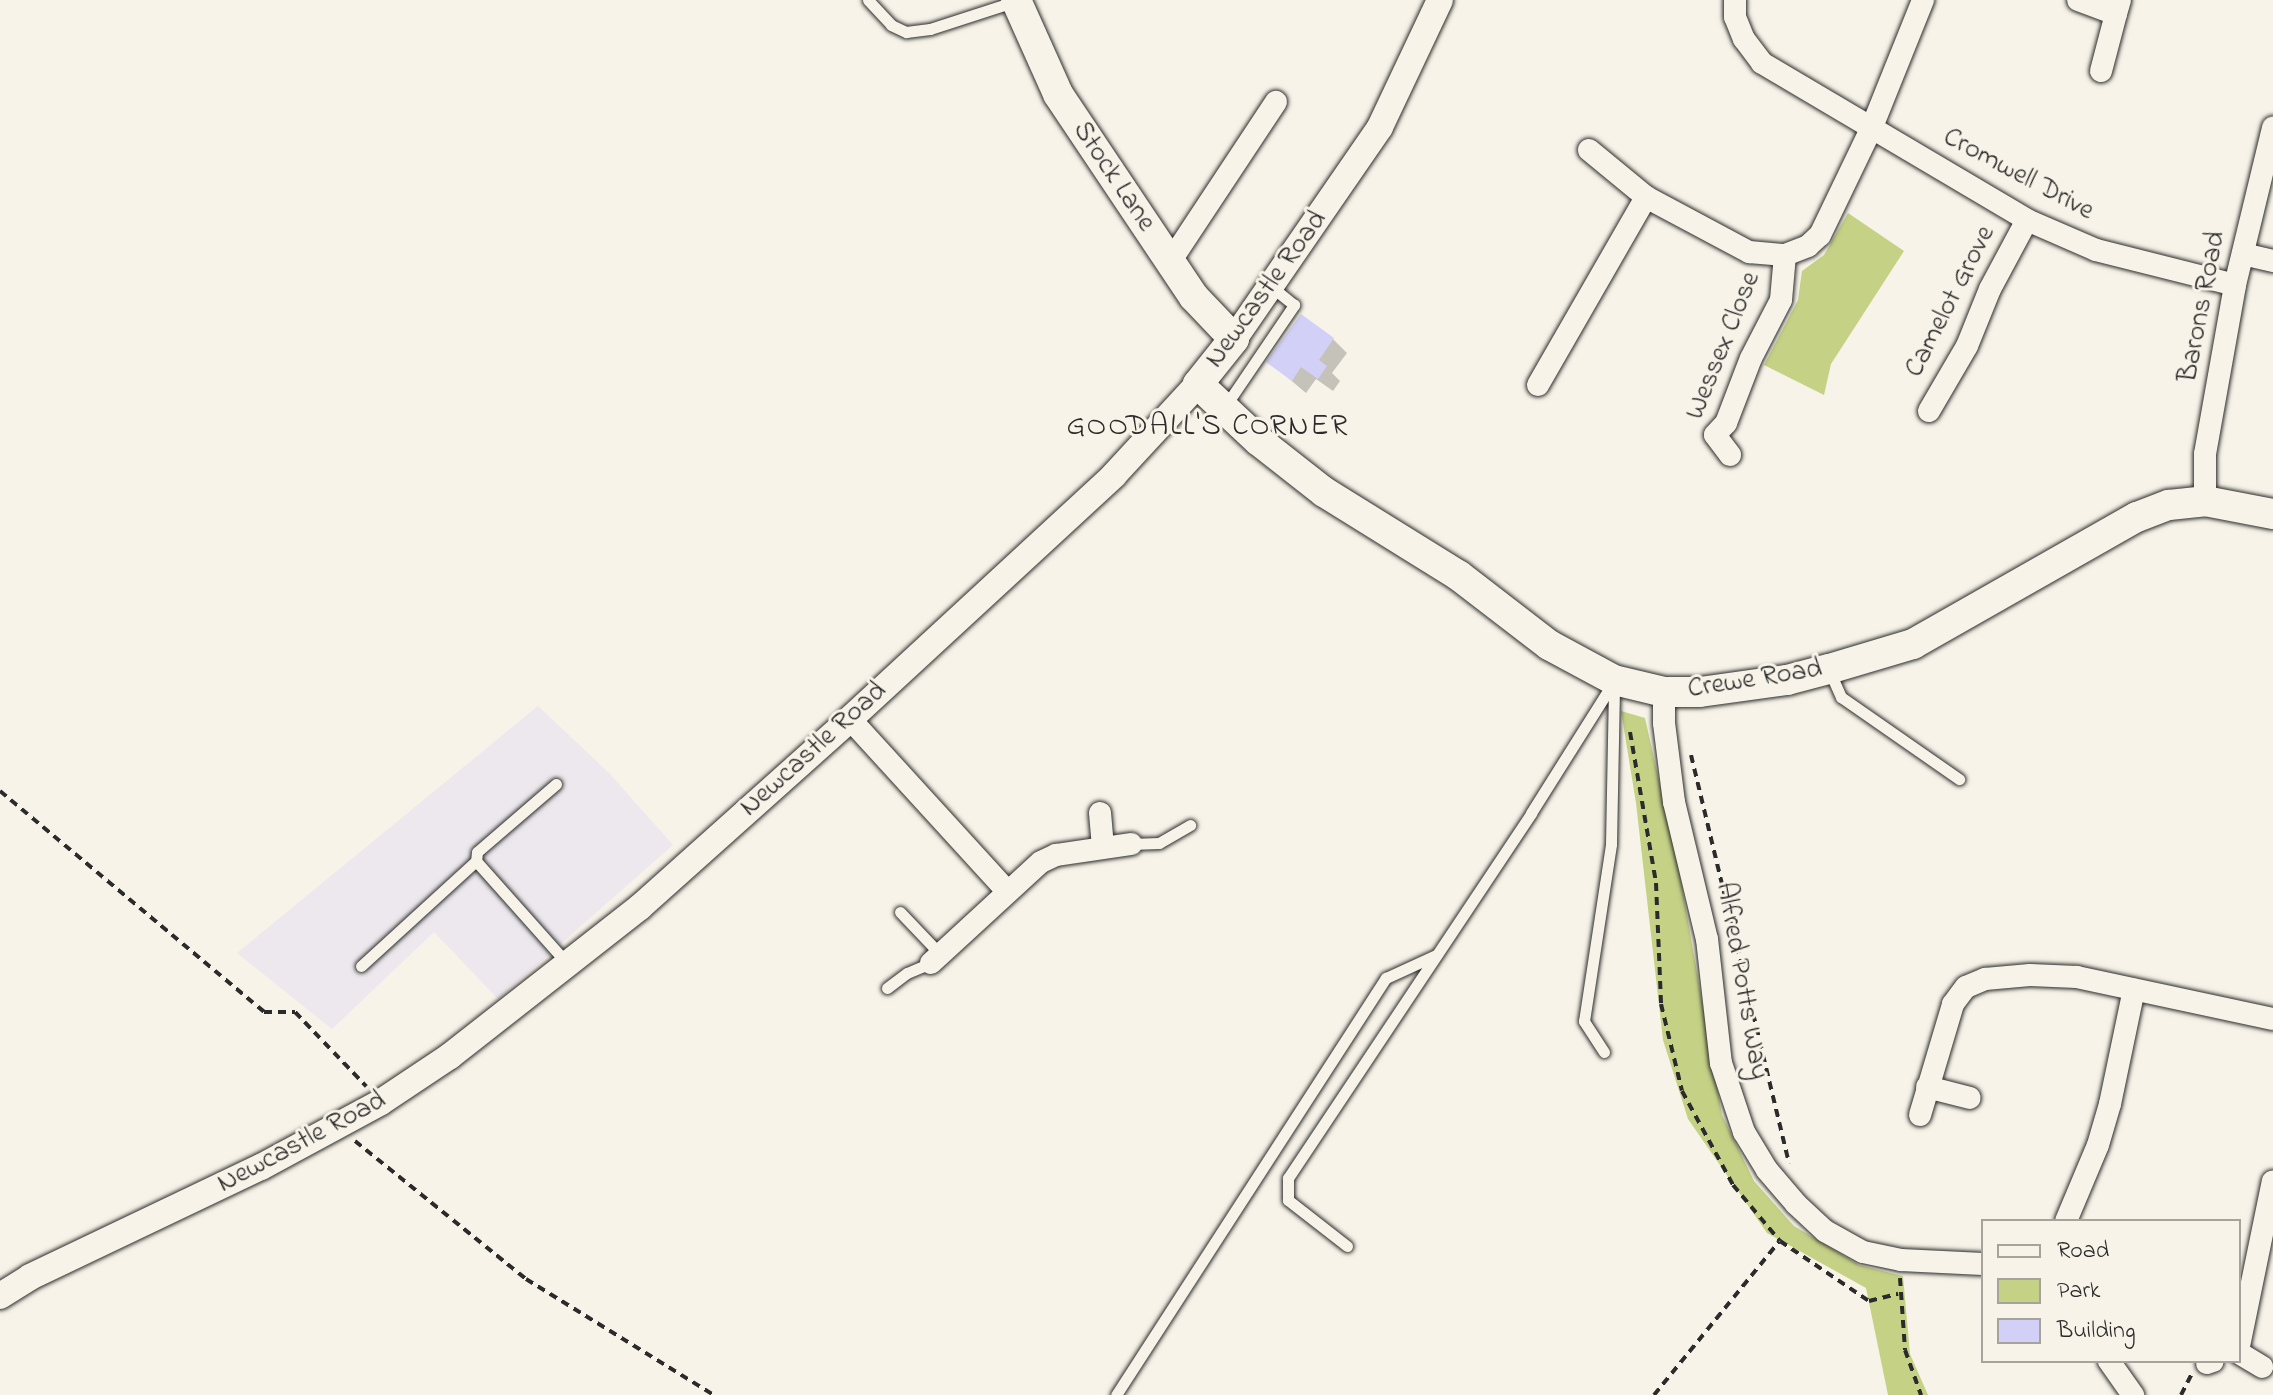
<!DOCTYPE html>
<html>
<head>
<meta charset="utf-8">
<style>
	body { margin:0 }
	#map { position:relative; width:2273px; height:1395px; overflow:hidden; background:#f7f3e8; font-family:"Indie Flower",sans-serif }
	div>[style] { position:absolute }
	.built>* { inset:0; background:#ece8ed }
	.green>* { inset:0; background:#c5d185 }
	.shadow>* { inset:0; background:#0003 }
	.building>* { inset:0; background:#d3d0f8 }
	.path>* { height:4px; margin-top:-2px; transform-origin:0; background:repeating-linear-gradient(90deg,#2b2b2b 0 8px,transparent 0 14px) }
	.roads { filter:drop-shadow(0 0 2px #2b2b2b) drop-shadow(0 0 2px #2b2b2b) }
	.service>* { height:11px; margin:-5.5px; padding:0 5.5px; transform-origin:5.5px; border-radius:5.5px; background:#f7f3e8 }
	.minor>* { height:22px; margin:-11px; padding:0 11px; transform-origin:11px; border-radius:11px; background:#f7f3e8 }
	.tertiary>* { height:26px; margin:-13px; padding:0 13px; transform-origin:13px; border-radius:13px; background:#f7f3e8 }
	.secondary>* { height:30px; margin:-15px; padding:0 15px; transform-origin:15px; border-radius:15px; background:#f7f3e8 }
	span { translate:-50% -50%; white-space:nowrap; text-align:center; line-height:1.15; -webkit-text-stroke:6px #f7f3e8; paint-order:stroke }
	.street-label { font-size:28px; color:#2b2b2b }
	.neighbourhood-label { font-size:30px; color:#2b2b2b; letter-spacing:2px }
	.legend { position:absolute; left:1981px; top:1219px; width:260px; height:144px; box-sizing:border-box; background:#f7f3e8; border:2px solid #a5a39c; margin:0; padding:10px 14px; list-style:none; font-size:24px; color:#2b2b2b }
	.legend li { display:flex; align-items:center; gap:16px; height:40px }
	.legend b { width:40px; border:2px solid #a5a39c }
</style>
</head>
<body>
<div id="map">
	<div class="built">
		<div style="clip-path:polygon(538px 706px,609px 773px,673px 845px,498px 999px,434px 932px,332px 1029px,237px 953px)"></div>
	</div>
	<div class="green">
		<div style="clip-path:polygon(1848px 213px,1904px 251px,1831px 364px,1824px 395px,1764px 365px,1798px 300px,1802px 271px,1824px 255px)"></div>
		<div style="clip-path:polygon(1621px 711px,1645px 718px,1679px 870px,1722px 1115px,1754px 1181px,1794px 1226px,1859px 1265px,1903px 1276px,1910px 1354px,1928px 1395px,1888px 1395px,1866px 1288px,1767px 1233px,1688px 1119px,1663px 1040px,1636px 803px)"></div>
	</div>
	<div class="shadow">
		<div style="clip-path:polygon(1333px 339px,1347px 353px,1332px 373px,1340px 381px,1333px 391px,1316px 379px,1306px 393px,1269px 362px)"></div>
	</div>
	<div class="building">
		<div style="clip-path:polygon(1301px 314px,1334px 338px,1319px 360px,1327px 366px,1318px 379px,1301px 367px,1292px 381px,1266px 362px)"></div>
	</div>
	<div class="path">
		<div style="left:1630px;top:732px;width:153px;rotate:80.2deg"></div>
		<div style="left:1656px;top:883px;width:121px;rotate:87.6deg"></div>
		<div style="left:1661px;top:1004px;width:89px;rotate:76.4deg"></div>
		<div style="left:1682px;top:1091px;width:107px;rotate:61.5deg"></div>
		<div style="left:1733px;top:1185px;width:73px;rotate:50deg"></div>
		<div style="left:1780px;top:1241px;width:107px;rotate:34deg"></div>
		<div style="left:1869px;top:1301px;width:30px;rotate:-14deg"></div>
		<div style="left:1691px;top:755px;width:420px;rotate:76.5deg"></div>
		<div style="left:0;top:791px;width:344px;rotate:39.9deg"></div>
		<div style="left:264px;top:1012px;width:31px"></div>
		<div style="left:295px;top:1012px;width:103px;rotate:46.2deg"></div>
		<div style="left:355px;top:1141px;width:220px;rotate:38.9deg"></div>
		<div style="left:526px;top:1279px;width:221px;rotate:31.7deg"></div>
		<div style="left:1900px;top:1278px;width:72px;rotate:86deg"></div>
		<div style="left:1905px;top:1350px;width:48px;rotate:70.4deg"></div>
		<div style="left:1654px;top:1395px;width:198px;rotate:-50.8deg"></div>
		<div style="left:2181px;top:1395px;width:25px;rotate:-63deg"></div>
	</div>
	<div class="roads">
		<div class="service">
			<div style="left:868px;top:0;width:34px;rotate:47deg"></div>
			<div style="left:891px;top:25px;width:17px;rotate:25deg"></div>
			<div style="left:906px;top:32px;width:24px;rotate:-7deg"></div>
			<div style="left:930px;top:29px;width:90px;rotate:-18deg"></div>
			<div style="left:1224px;top:408px;width:125px;rotate:-55.8deg"></div>
			<div style="left:1294px;top:305px;width:28px;rotate:-141deg"></div>
			<div style="left:1829px;top:670px;width:30px;rotate:66deg"></div>
			<div style="left:1841px;top:697px;width:144px;rotate:34.8deg"></div>
			<div style="left:556px;top:784px;width:104px;rotate:139.3deg"></div>
			<div style="left:477px;top:852px;width:9px;rotate:96deg"></div>
			<div style="left:476px;top:861px;width:137px;rotate:48.3deg"></div>
			<div style="left:1131px;top:844px;width:28px;rotate:-2deg"></div>
			<div style="left:1159px;top:843px;width:36px;rotate:-30deg"></div>
			<div style="left:900px;top:912px;width:58px;rotate:46.4deg"></div>
			<div style="left:361px;top:966px;width:156px;rotate:-42.4deg"></div>
			<div style="left:887px;top:988px;width:25px;rotate:-37deg"></div>
			<div style="left:907px;top:973px;width:26px;rotate:-23deg"></div>
			<div style="left:1604px;top:1052px;width:37px;rotate:-123deg"></div>
			<div style="left:1584px;top:1021px;width:179px;rotate:-81.3deg"></div>
			<div style="left:1611px;top:844px;width:163px;rotate:-88.9deg"></div>
			<div style="left:1347px;top:1246px;width:75px;rotate:-142.1deg"></div>
			<div style="left:1288px;top:1200px;width:22px;rotate:-90deg"></div>
			<div style="left:1288px;top:1178px;width:438px;rotate:-56.3deg"></div>
			<div style="left:1531px;top:813px;width:156px;rotate:-57.8deg"></div>
			<div style="left:1116px;top:1395px;width:497px;rotate:-57.1deg"></div>
			<div style="left:1386px;top:978px;width:55px;rotate:-24.7deg"></div>
		</div>
		<div class="minor">
			<div style="left:1735px;top:0;width:17px;rotate:90deg"></div>
			<div style="left:1735px;top:17px;width:24px;rotate:68deg"></div>
			<div style="left:1744px;top:39px;width:30px;rotate:53deg"></div>
			<div style="left:1762px;top:63px;width:308px;rotate:30.6deg"></div>
			<div style="left:2027px;top:220px;width:75px;rotate:23.5deg"></div>
			<div style="left:2096px;top:250px;width:143px;rotate:14.1deg"></div>
			<div style="left:2078px;top:0;width:40px;rotate:20.2deg"></div>
			<div style="left:2116px;top:14px;width:15px;rotate:-74deg"></div>
			<div style="left:2101px;top:71px;width:59px;rotate:-75.3deg"></div>
			<div style="left:1589px;top:150px;width:74px;rotate:39.5deg"></div>
			<div style="left:1646px;top:197px;width:117px;rotate:28.1deg"></div>
			<div style="left:1749px;top:252px;width:36px;rotate:5deg"></div>
			<div style="left:1785px;top:255px;width:45px;rotate:95.1deg"></div>
			<div style="left:1781px;top:300px;width:65px;rotate:117.3deg"></div>
			<div style="left:1751px;top:358px;width:70px;rotate:111deg"></div>
			<div style="left:1726px;top:423px;width:16px;rotate:133deg"></div>
			<div style="left:1715px;top:435px;width:25px;rotate:53deg"></div>
			<div style="left:2243px;top:254px;width:31px;rotate:13deg"></div>
			<div style="left:1785px;top:255px;width:25px;rotate:-21deg"></div>
			<div style="left:1808px;top:246px;width:16px;rotate:-43deg"></div>
			<div style="left:1820px;top:235px;width:120px;rotate:-64.3deg"></div>
			<div style="left:1872px;top:127px;width:137px;rotate:-68.1deg"></div>
			<div style="left:1170px;top:262px;width:192px;rotate:-56.5deg"></div>
			<div style="left:1538px;top:385px;width:217px;rotate:-60.1deg"></div>
			<div style="left:1929px;top:411px;width:75px;rotate:-59.7deg"></div>
			<div style="left:1967px;top:346px;width:61px;rotate:-68deg"></div>
			<div style="left:1990px;top:289px;width:78px;rotate:-61.8deg"></div>
			<div style="left:2205px;top:501px;width:47px;rotate:-90deg"></div>
			<div style="left:2205px;top:454px;width:172px;rotate:-79.9deg"></div>
			<div style="left:2235px;top:285px;width:162px;rotate:-76.4deg"></div>
			<div style="left:1664px;top:692px;width:31px;rotate:90deg"></div>
			<div style="left:1664px;top:723px;width:80px;rotate:82.8deg"></div>
			<div style="left:1674px;top:802px;width:141px;rotate:76.5deg"></div>
			<div style="left:1707px;top:939px;width:125px;rotate:83.6deg"></div>
			<div style="left:1721px;top:1063px;width:73px;rotate:71.6deg"></div>
			<div style="left:1744px;top:1132px;width:44px;rotate:58.8deg"></div>
			<div style="left:1767px;top:1170px;width:45px;rotate:49.5deg"></div>
			<div style="left:1796px;top:1204px;width:40px;rotate:43deg"></div>
			<div style="left:1825px;top:1231px;width:43px;rotate:28.9deg"></div>
			<div style="left:1863px;top:1252px;width:39px;rotate:12deg"></div>
			<div style="left:1901px;top:1260px;width:82px;rotate:2.8deg"></div>
			<div style="left:850px;top:719px;width:234px;rotate:47.6deg"></div>
			<div style="left:1100px;top:813px;width:33px;rotate:85deg"></div>
			<div style="left:931px;top:963px;width:149px;rotate:-42.6deg"></div>
			<div style="left:1041px;top:862px;width:17px;rotate:-25deg"></div>
			<div style="left:1056px;top:855px;width:76px;rotate:-8.3deg"></div>
			<div style="left:1927px;top:1087px;width:44px;rotate:14.3deg"></div>
			<div style="left:1920px;top:1115px;width:116px;rotate:-73.4deg"></div>
			<div style="left:1953px;top:1004px;width:21px;rotate:-53deg"></div>
			<div style="left:1966px;top:987px;width:21px;rotate:-23deg"></div>
			<div style="left:1985px;top:979px;width:45px;rotate:-5.1deg"></div>
			<div style="left:2030px;top:975px;width:47px;rotate:2.4deg"></div>
			<div style="left:2077px;top:977px;width:200px;rotate:12.1deg"></div>
			<div style="left:2066px;top:1221px;width:82px;rotate:-67.2deg"></div>
			<div style="left:2098px;top:1145px;width:43px;rotate:-73.7deg"></div>
			<div style="left:2110px;top:1104px;width:117px;rotate:-78.2deg"></div>
			<div style="left:2239px;top:1346px;width:168px;rotate:-78.4deg"></div>
			<div style="left:2239px;top:1353px;width:27px;rotate:31deg"></div>
			<div style="left:2109px;top:1361px;width:42px;rotate:54.8deg"></div>
			<div style="left:2207px;top:1363px;width:6px;rotate:-18deg"></div>
		</div>
		<div class="tertiary">
			<div style="left:1234px;top:339px;width:257px;rotate:-55.4deg"></div>
			<div style="left:1380px;top:127px;width:140px;rotate:-64.7deg"></div>
			<div style="left:0;top:1296px;width:36px;rotate:-32deg"></div>
			<div style="left:30px;top:1277px;width:256px;rotate:-25.5deg"></div>
			<div style="left:261px;top:1167px;width:136px;rotate:-28.4deg"></div>
			<div style="left:381px;top:1102px;width:83px;rotate:-33.7deg"></div>
			<div style="left:450px;top:1056px;width:241px;rotate:-38.1deg"></div>
			<div style="left:640px;top:907px;width:282px;rotate:-41.8deg"></div>
			<div style="left:850px;top:719px;width:359px;rotate:-42.7deg"></div>
			<div style="left:1114px;top:475px;width:124px;rotate:-47.3deg"></div>
		</div>
		<div class="secondary">
			<div style="left:1016px;top:0;width:103px;rotate:65.9deg"></div>
			<div style="left:1058px;top:94px;width:244px;rotate:56.2deg"></div>
			<div style="left:1194px;top:297px;width:58px;rotate:46.4deg"></div>
			<div style="left:1234px;top:339px;width:58px;rotate:128.7deg"></div>
			<div style="left:1198px;top:384px;width:83px;rotate:43.1deg"></div>
			<div style="left:1259px;top:441px;width:83px;rotate:38.1deg"></div>
			<div style="left:1324px;top:492px;width:158px;rotate:31.8deg"></div>
			<div style="left:1458px;top:575px;width:115px;rotate:37.6deg"></div>
			<div style="left:1549px;top:645px;width:74px;rotate:28.3deg"></div>
			<div style="left:1614px;top:680px;width:51px;rotate:13.5deg"></div>
			<div style="left:1664px;top:692px;width:36px"></div>
			<div style="left:1700px;top:692px;width:88px;rotate:-7.9deg"></div>
			<div style="left:1787px;top:680px;width:43px;rotate:-14.7deg"></div>
			<div style="left:1829px;top:669px;width:88px;rotate:-16.6deg"></div>
			<div style="left:1913px;top:644px;width:257px;rotate:-29.6deg"></div>
			<div style="left:2137px;top:517px;width:34px;rotate:-21deg"></div>
			<div style="left:2169px;top:505px;width:36px;rotate:-6deg"></div>
			<div style="left:2205px;top:501px;width:69px;rotate:10.8deg"></div>
		</div>
	</div>
	<div class="street-label">
		<span style="left:2018px;top:175px;rotate:28deg">Cromwell Drive</span>
		<span style="left:1113px;top:177px;rotate:56deg">Stock Lane</span>
		<span style="left:1267px;top:290px;rotate:-54deg">Newcastle Road</span>
		<span style="left:1951px;top:302px;rotate:-63deg">Camelot Grove</span>
		<span style="left:2203px;top:307px;rotate:-79deg">Barons Road</span>
		<span style="left:1724px;top:346px;rotate:-68deg">Wessex Close</span>
		<span style="left:1755px;top:680px;rotate:-9deg">Crewe Road</span>
		<span style="left:814px;top:750px;rotate:-42deg">Newcastle Road</span>
		<span style="left:1741px;top:981px;rotate:80deg">Alfred Potts Way</span>
		<span style="left:302px;top:1143px;rotate:-28deg">Newcastle Road</span>
	</div>
	<div class="neighbourhood-label">
		<span style="left:1208px;top:427px">GOODALL'S CORNER</span>
	</div>
	<ul class="legend">
	<li><b style="height:10px;background:#f7f3e8"></b>Road</li>
	<li><b style="height:22px;background:#c5d185"></b>Park</li>
	<li><b style="height:22px;background:#d3d0f8"></b>Building</li>
	</ul>
</div>
</body>
</html>
